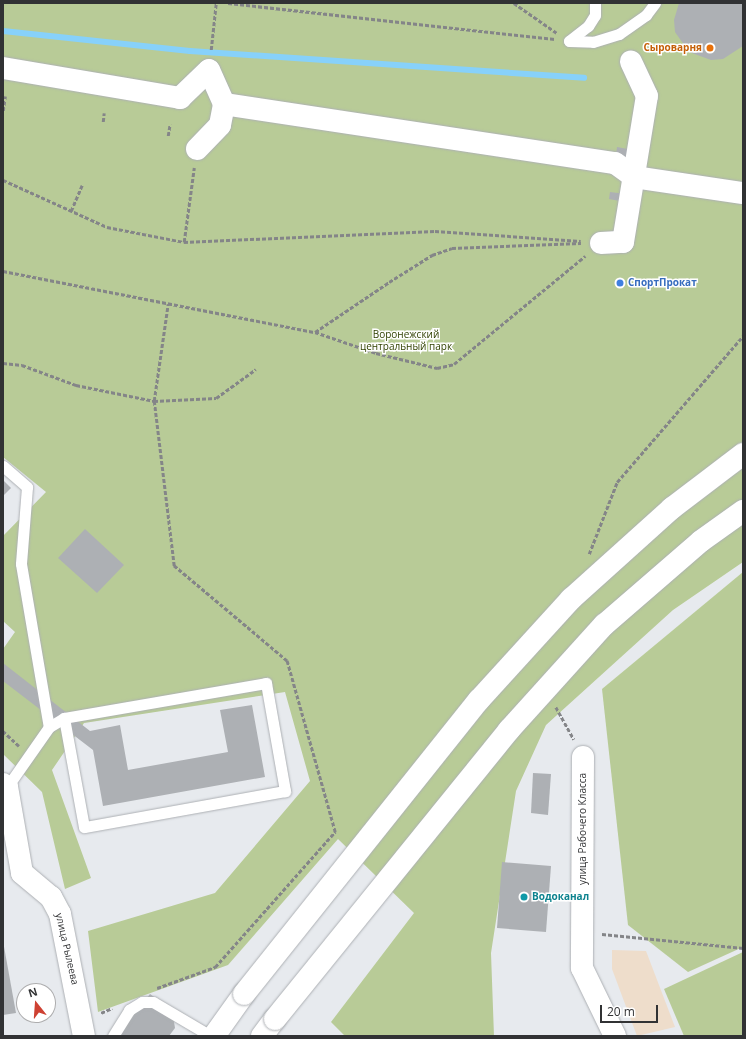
<!DOCTYPE html>
<html>
<head>
<meta charset="utf-8">
<style>
	body { margin:0 }
	#map { position:relative; width:746px; height:1039px; overflow:hidden; background:#e7eaee; font-family:"Open Sans",sans-serif }
	div>[style] { position:absolute }
	.industrial>* { inset:0; background:#eeddcb }
	.green>* { inset:0; background:#b8cb97 }
	.stream>* { height:6px; margin:-3px; padding:0 3px; transform-origin:3px; border-radius:3px; background:#87d1fa }
	.building>* { inset:0; background:#adb0b4 }
	.path>* { height:2.5px; margin-top:-1.25px; transform-origin:0; background:repeating-linear-gradient(90deg,#848588 0 4px,transparent 0 6px) }
	.roads { filter:drop-shadow(0 0 1px #adb0b4) drop-shadow(0 0 1px #adb0b4) }
	.lane>* { height:11px; margin:-5.5px; padding:0 5.5px; transform-origin:5.5px; border-radius:5.5px; background:#fff }
	.street>* { height:22px; margin:-11px; padding:0 11px; transform-origin:11px; border-radius:11px; background:#fff }
	.primary>* { height:22px; margin:-11px; padding:0 11px; transform-origin:11px; border-radius:11px; background:#fff }
	.bridges { filter:drop-shadow(0 0 1px #adb0b4) drop-shadow(0 0 1px #adb0b4) }
	.primary-bridge>* { height:22px; margin:-11px; padding:0 11px; transform-origin:11px; border-radius:11px; background:#fff }
	.dots>* { width:11px; height:11px; translate:-50% -50%; box-sizing:border-box; border:2px solid #fff; border-radius:50% }
	span { translate:-50% -50%; white-space:nowrap; text-align:center; line-height:1.15; -webkit-text-stroke:3px #fff; paint-order:stroke }
	.food-label { font-size:10px; color:#c56008; font-weight:700 }
	.right { translate:-100% -50%; text-align:right }
	.shop-label { font-size:10px; color:#366cbe; font-weight:700 }
	.left { translate:0 -50%; text-align:left }
	.park-label { font-size:10px; color:#304100 }
	.street-label { font-size:10px; color:#313234 }
	.culture-label { font-size:10px; color:#0d838f; font-weight:700 }
	.frame { position:absolute; inset:0; border:4px solid #313234; pointer-events:none }
	.north { position:absolute; left:16px; top:983px; width:40px; height:40px; box-sizing:border-box; background:#fff; border:1px solid #adadae; border-radius:50%; rotate:343deg; font-size:11px; font-weight:700; line-height:16px; text-align:center; color:#313234 }
	.north::after { content:''; display:block; margin:auto; width:14px; height:18px; background:#ce4132; clip-path:polygon(50% 0,100% 100%,50% 72%,0 100%) }
	.scale { position:absolute; left:600px; top:1005px; width:58px; height:18px; box-sizing:border-box; border:2px solid #313234; border-top:0; padding-left:5px; font-size:12px; line-height:14px; white-space:nowrap; color:#313234; -webkit-text-stroke:3px #fff; paint-order:stroke }
</style>
</head>
<body>
<div id="map">
	<div class="industrial">
		<div style="clip-path:polygon(612px 950px,646px 951px,675px 1027px,637px 1036px,612px 969px)"></div>
	</div>
	<div class="green">
		<div style="clip-path:polygon(3px 3px,743px 3px,743px 562px,673px 610px,546px 725px,516px 791px,491px 953px,494px 1036px,345px 1036px,331px 1022px,414px 913px,338px 839px,228px 965px,98px 1012px,88px 931px,215px 893px,310px 781px,285px 692px,84px 723px,52px 770px,91px 878px,65px 889px,42px 792px,3px 754px,3px 649px,15px 632px,3px 621px,3px 536px,46px 492px,3px 457px)"></div>
		<div style="clip-path:polygon(743px 572px,743px 947px,688px 972px,628px 925px,602px 689px)"></div>
		<div style="clip-path:polygon(743px 952px,743px 1036px,684px 1036px,664px 989px)"></div>
	</div>
	<div class="stream">
		<div style="left:3px;top:31px;width:188px;rotate:6.1deg"></div>
		<div style="left:190px;top:51px;width:395px;rotate:3.9deg"></div>
	</div>
	<div class="building">
		<div style="clip-path:polygon(679px 3px,743px 3px,743px 46px,723px 59px,711px 60px,689px 52px,675px 32px,674px 20px)"></div>
		<div style="clip-path:polygon(617px 147px,633px 150px,632px 158px,616px 155px)"></div>
		<div style="clip-path:polygon(610px 192px,626px 194px,625px 202px,609px 199px)"></div>
		<div style="clip-path:polygon(3px 480px,11px 488px,3px 496px)"></div>
		<div style="clip-path:polygon(85px 529px,124px 565px,97px 593px,58px 558px)"></div>
		<div style="clip-path:polygon(3px 663px,90px 731px,120px 725px,128px 770px,228px 752px,220px 710px,252px 705px,265px 777px,103px 806px,93px 750px,3px 681px)"></div>
		<div style="clip-path:polygon(533px 773px,551px 774px,548px 815px,531px 813px)"></div>
		<div style="clip-path:polygon(502px 862px,551px 866px,546px 932px,497px 928px)"></div>
		<div style="clip-path:polygon(3px 941px,16px 1013px,3px 1015px)"></div>
		<div style="clip-path:polygon(150px 994px,172px 1010px,175px 1028px,169px 1036px,118px 1036px)"></div>
	</div>
	<div class="path">
		<div style="left:228px;top:3px;width:329px;rotate:6.3deg"></div>
		<div style="left:514px;top:3px;width:52px;rotate:34.9deg"></div>
		<div style="left:211px;top:50px;width:47px;rotate:-83.9deg"></div>
		<div style="left:3px;top:111px;width:15px;rotate:-82deg"></div>
		<div style="left:103px;top:122px;width:9px;rotate:-84deg"></div>
		<div style="left:168px;top:136px;width:12px;rotate:-81deg"></div>
		<div style="left:3px;top:180px;width:114px;rotate:24.3deg"></div>
		<div style="left:107px;top:227px;width:78px;rotate:11deg"></div>
		<div style="left:184px;top:242px;width:251px;rotate:-2.5deg"></div>
		<div style="left:435px;top:231px;width:146px;rotate:3.9deg"></div>
		<div style="left:71px;top:211px;width:28px;rotate:-67deg"></div>
		<div style="left:184px;top:242px;width:75px;rotate:-82.3deg"></div>
		<div style="left:3px;top:271px;width:318px;rotate:11.1deg"></div>
		<div style="left:315px;top:332px;width:65px;rotate:19deg"></div>
		<div style="left:376px;top:353px;width:63px;rotate:13.8deg"></div>
		<div style="left:437px;top:368px;width:17px;rotate:-13deg"></div>
		<div style="left:454px;top:364px;width:170px;rotate:-39.5deg"></div>
		<div style="left:315px;top:332px;width:89px;rotate:-34deg"></div>
		<div style="left:389px;top:282px;width:51px;rotate:-32.1deg"></div>
		<div style="left:432px;top:255px;width:21px;rotate:-19deg"></div>
		<div style="left:452px;top:248px;width:129px;rotate:-2.2deg"></div>
		<div style="left:3px;top:363px;width:19px;rotate:6deg"></div>
		<div style="left:22px;top:365px;width:58px;rotate:20.3deg"></div>
		<div style="left:76px;top:385px;width:80px;rotate:11.6deg"></div>
		<div style="left:154px;top:401px;width:62px;rotate:-2.8deg"></div>
		<div style="left:216px;top:398px;width:49px;rotate:-35.9deg"></div>
		<div style="left:589px;top:554px;width:77px;rotate:-68.7deg"></div>
		<div style="left:617px;top:482px;width:193px;rotate:-49.2deg"></div>
		<div style="left:556px;top:707px;width:37px;rotate:61deg"></div>
		<div style="left:3px;top:731px;width:22px;rotate:43deg"></div>
		<div style="left:602px;top:934px;width:142px;rotate:5.7deg"></div>
		<div style="left:157px;top:988px;width:62px;rotate:-19.9deg"></div>
		<div style="left:215px;top:967px;width:181px;rotate:-48.4deg"></div>
		<div style="left:335px;top:832px;width:178px;rotate:-105.7deg"></div>
		<div style="left:287px;top:661px;width:148px;rotate:-139.9deg"></div>
		<div style="left:174px;top:566px;width:166px;rotate:-96.9deg"></div>
		<div style="left:154px;top:401px;width:98px;rotate:-81.8deg"></div>
		<div style="left:101px;top:1013px;width:12px;rotate:-24deg"></div>
	</div>
	<div class="roads">
		<div class="lane">
			<div style="left:595px;top:3px;width:12px;rotate:90deg"></div>
			<div style="left:595px;top:15px;width:13px;rotate:122deg"></div>
			<div style="left:588px;top:26px;width:24px;rotate:142deg"></div>
			<div style="left:569px;top:41px;width:24px;rotate:2deg"></div>
			<div style="left:593px;top:42px;width:27px;rotate:-17deg"></div>
			<div style="left:619px;top:34px;width:33px;rotate:-35deg"></div>
			<div style="left:646px;top:15px;width:15px;rotate:-53deg"></div>
			<div style="left:3px;top:466px;width:32px;rotate:41deg"></div>
			<div style="left:27px;top:487px;width:77px;rotate:94.5deg"></div>
			<div style="left:21px;top:564px;width:165px;rotate:80.3deg"></div>
			<div style="left:49px;top:727px;width:73px;rotate:125deg"></div>
			<div style="left:49px;top:727px;width:17px;rotate:-31deg"></div>
			<div style="left:64px;top:718px;width:205px;rotate:-9.8deg"></div>
			<div style="left:266px;top:683px;width:110px;rotate:80deg"></div>
			<div style="left:285px;top:791px;width:204px;rotate:169.8deg"></div>
			<div style="left:84px;top:827px;width:111px;rotate:-100.4deg"></div>
			<div style="left:113px;top:1036px;width:31px;rotate:-58deg"></div>
			<div style="left:129px;top:1010px;width:15px;rotate:-32deg"></div>
			<div style="left:142px;top:1002px;width:11px"></div>
			<div style="left:153px;top:1002px;width:65px;rotate:30.5deg"></div>
		</div>
		<div class="street">
			<div style="left:3px;top:68px;width:180px;rotate:9.6deg"></div>
			<div style="left:180px;top:98px;width:40px;rotate:-44deg"></div>
			<div style="left:209px;top:70px;width:37px;rotate:66deg"></div>
			<div style="left:224px;top:104px;width:395px;rotate:8.6deg"></div>
			<div style="left:615px;top:163px;width:24px;rotate:36deg"></div>
			<div style="left:634px;top:177px;width:110px;rotate:8.4deg"></div>
			<div style="left:197px;top:149px;width:33px;rotate:-46deg"></div>
			<div style="left:220px;top:125px;width:21px;rotate:-79deg"></div>
			<div style="left:601px;top:243px;width:22px;rotate:-3deg"></div>
			<div style="left:623px;top:242px;width:148px;rotate:-80.7deg"></div>
			<div style="left:647px;top:96px;width:38px;rotate:-115deg"></div>
			<div style="left:583px;top:757px;width:211px;rotate:90.3deg"></div>
			<div style="left:582px;top:968px;width:76px;rotate:64.1deg"></div>
			<div style="left:3px;top:784px;width:5px;rotate:37deg"></div>
			<div style="left:7px;top:787px;width:87px;rotate:80.1deg"></div>
			<div style="left:22px;top:873px;width:38px;rotate:40deg"></div>
			<div style="left:51px;top:897px;width:19px;rotate:62deg"></div>
			<div style="left:60px;top:914px;width:124px;rotate:78.9deg"></div>
		</div>
		<div class="primary">
			<div style="left:214px;top:1036px;width:52px;rotate:-54.5deg"></div>
			<div style="left:262px;top:1036px;width:21px;rotate:-53deg"></div>
		</div>
	</div>
	<div class="bridges">
		<div class="primary-bridge">
			<div style="left:244px;top:994px;width:376px;rotate:-51.4deg"></div>
			<div style="left:479px;top:700px;width:137px;rotate:-47.7deg"></div>
			<div style="left:571px;top:599px;width:136px;rotate:-42deg"></div>
			<div style="left:672px;top:508px;width:89px;rotate:-37.3deg"></div>
			<div style="left:275px;top:1019px;width:372px;rotate:-51deg"></div>
			<div style="left:509px;top:730px;width:142px;rotate:-47.9deg"></div>
			<div style="left:604px;top:625px;width:128px;rotate:-40.9deg"></div>
			<div style="left:701px;top:541px;width:52px;rotate:-35.5deg"></div>
		</div>
	</div>
	<div class="dots">
		<div style="left:710px;top:48px;background:#e8710a"></div>
		<div style="left:620px;top:283px;background:#3f7fe0"></div>
		<div style="left:524px;top:897px;background:#0f9aa8"></div>
	</div>
	<div class="food-label">
		<span class="right" style="left:702px;top:48px">Сыроварня</span>
	</div>
	<div class="shop-label">
		<span class="left" style="left:628px;top:283px">СпортПрокат</span>
	</div>
	<div class="park-label">
		<span style="left:406px;top:340px">Воронежский<br>центральный парк</span>
	</div>
	<div class="street-label">
		<span style="left:583px;top:829px;rotate:-90deg">улица Рабочего Класса</span>
		<span style="left:67px;top:949px;rotate:77deg">улица Рылеева</span>
	</div>
	<div class="culture-label">
		<span class="left" style="left:532px;top:897px">Водоканал</span>
	</div>
	<div class="frame"></div>
	<div class="north">N</div>
	<div class="scale">20 m</div>
</div>
</body>
</html>
